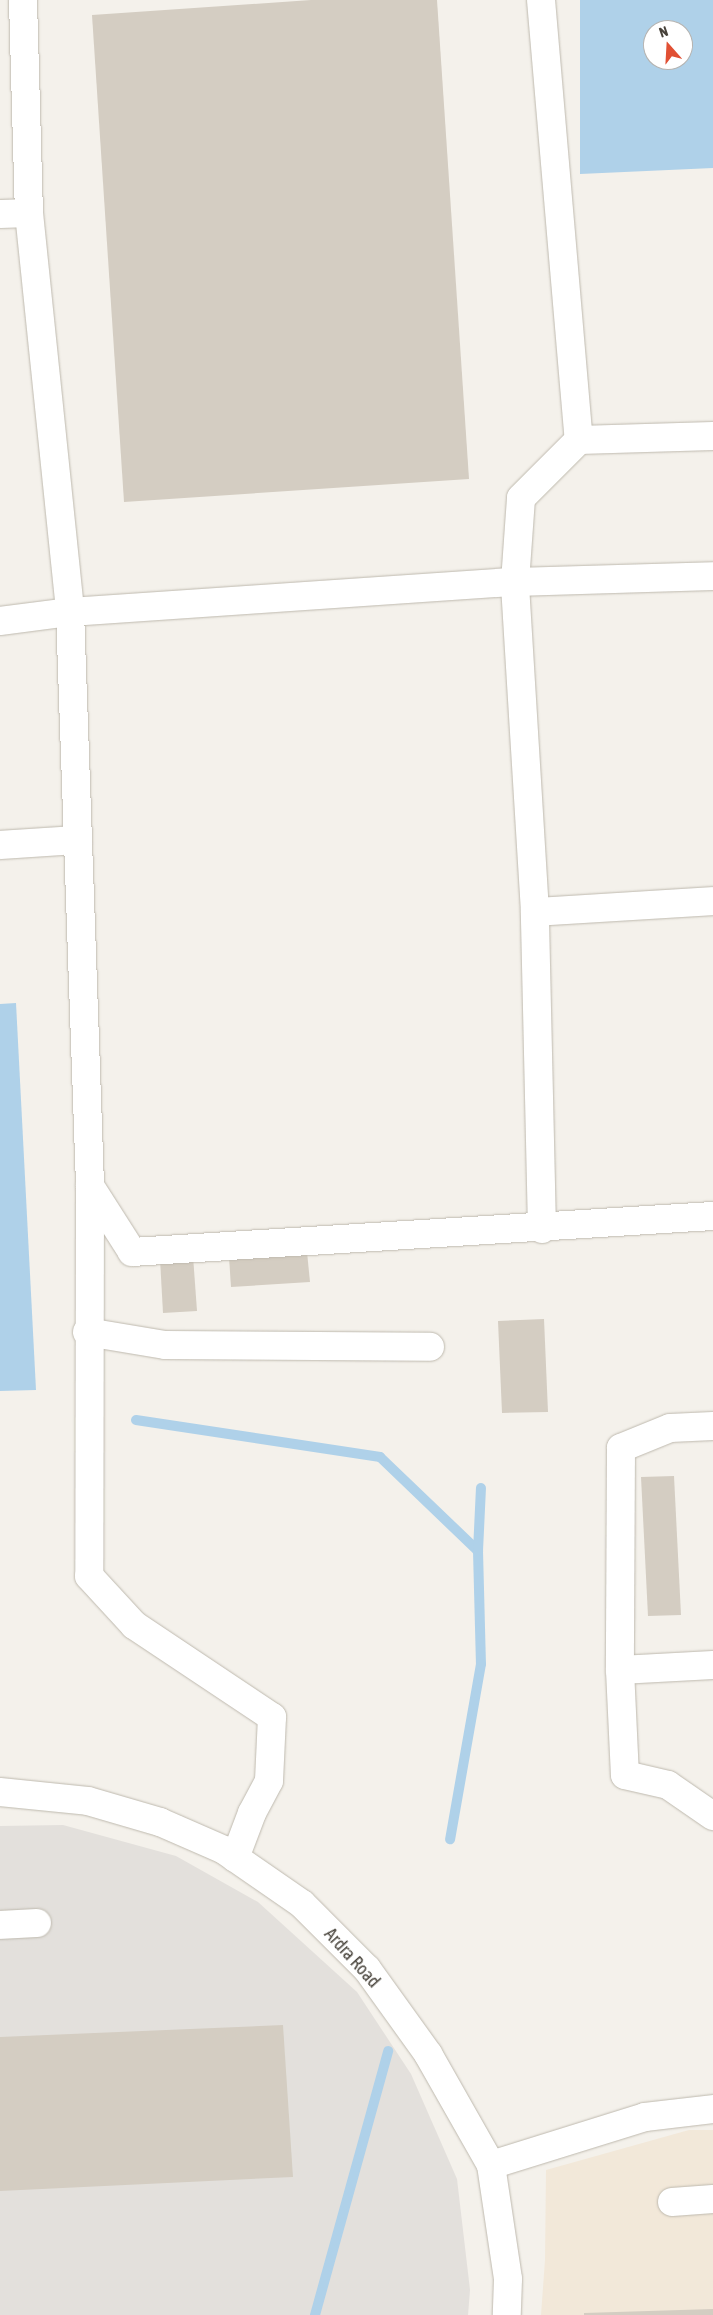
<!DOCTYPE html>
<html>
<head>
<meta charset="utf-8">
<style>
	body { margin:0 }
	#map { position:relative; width:713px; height:2315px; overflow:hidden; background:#f4f1eb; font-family:"Asap Condensed",sans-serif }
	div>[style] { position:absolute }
	.commercial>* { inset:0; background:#f2e8d9 }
	.industrial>* { inset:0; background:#e3e0dc }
	.water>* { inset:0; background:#afd1e9 }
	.stream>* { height:10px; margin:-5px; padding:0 5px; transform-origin:5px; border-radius:5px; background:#afd1e9 }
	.building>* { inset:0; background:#d4cdc2 }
	.roads { filter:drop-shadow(0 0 1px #beb9ae) drop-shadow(0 0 1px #beb9ae) }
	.minor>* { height:28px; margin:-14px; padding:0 14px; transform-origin:14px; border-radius:14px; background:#fff }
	span { translate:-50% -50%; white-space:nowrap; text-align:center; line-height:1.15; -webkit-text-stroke:5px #fff; paint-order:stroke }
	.street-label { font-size:18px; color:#47423a }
	.north { position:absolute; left:643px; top:20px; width:50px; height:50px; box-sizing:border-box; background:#fff; border:1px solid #b5b3b0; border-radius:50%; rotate:341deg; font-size:14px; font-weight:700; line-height:20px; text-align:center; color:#47423a }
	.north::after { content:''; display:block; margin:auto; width:18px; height:22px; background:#e15034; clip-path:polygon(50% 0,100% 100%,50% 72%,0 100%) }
</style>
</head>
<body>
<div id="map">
	<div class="commercial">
		<div style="clip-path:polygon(689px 2130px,713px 2130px,713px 2315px,541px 2315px,545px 2260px,546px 2170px)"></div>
	</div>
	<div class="industrial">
		<div style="clip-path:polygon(63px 1825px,176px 1856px,258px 1902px,357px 1992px,411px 2074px,457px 2179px,470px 2290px,468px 2315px,0 2315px,0 1826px)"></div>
	</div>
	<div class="water">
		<div style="clip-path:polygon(evenodd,580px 0,713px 0,713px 168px,580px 174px,580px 0,653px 30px,683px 30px,683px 60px,653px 60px,653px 30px)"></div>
		<div style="clip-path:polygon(16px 1003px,36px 1390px,0 1391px,0 1004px)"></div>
	</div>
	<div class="stream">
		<div style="left:136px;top:1420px;width:247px;rotate:8.6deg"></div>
		<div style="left:380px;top:1457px;width:136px;rotate:43.8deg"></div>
		<div style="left:478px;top:1551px;width:113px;rotate:88.5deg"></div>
		<div style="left:481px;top:1664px;width:178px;rotate:100deg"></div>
		<div style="left:478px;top:1551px;width:63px;rotate:-87.3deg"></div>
		<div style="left:315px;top:2315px;width:274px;rotate:-74.5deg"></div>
	</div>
	<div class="building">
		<div style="clip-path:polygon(311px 0,437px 0,469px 479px,124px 502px,92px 15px)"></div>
		<div style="clip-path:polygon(307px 1252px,310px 1282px,231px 1287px,229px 1257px)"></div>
		<div style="clip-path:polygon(193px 1256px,197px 1311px,163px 1313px,160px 1259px)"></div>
		<div style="clip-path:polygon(544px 1319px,548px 1412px,502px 1413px,498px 1321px)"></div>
		<div style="clip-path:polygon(674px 1476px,681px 1615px,648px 1616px,641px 1477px)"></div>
		<div style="clip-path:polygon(283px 2025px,293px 2177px,0 2191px,0 2037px)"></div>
		<div style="clip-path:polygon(713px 2309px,713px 2315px,584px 2315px,584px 2313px)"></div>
	</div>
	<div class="roads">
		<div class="minor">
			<div style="left:23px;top:0;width:213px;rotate:88.4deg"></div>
			<div style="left:29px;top:213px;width:401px;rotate:84.1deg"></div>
			<div style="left:70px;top:612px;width:574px;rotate:88deg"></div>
			<div style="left:90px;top:1186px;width:78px;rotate:57.5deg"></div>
			<div style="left:132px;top:1252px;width:582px;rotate:-3.55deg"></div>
			<div style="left:541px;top:0;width:442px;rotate:85.1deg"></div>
			<div style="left:0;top:214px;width:29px;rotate:-2deg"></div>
			<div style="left:0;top:621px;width:71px;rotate:-7.3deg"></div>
			<div style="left:70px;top:612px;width:446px;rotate:-3.9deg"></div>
			<div style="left:515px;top:582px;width:198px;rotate:-1.7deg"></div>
			<div style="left:0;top:845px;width:78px;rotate:-3.7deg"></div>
			<div style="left:535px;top:912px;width:178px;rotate:-3.5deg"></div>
			<div style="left:90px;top:1186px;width:390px;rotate:90.1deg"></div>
			<div style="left:89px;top:1576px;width:67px;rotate:47.4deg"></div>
			<div style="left:134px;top:1625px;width:166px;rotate:33.7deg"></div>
			<div style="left:272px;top:1717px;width:64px;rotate:92.7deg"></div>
			<div style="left:269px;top:1781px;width:36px;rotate:118deg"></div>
			<div style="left:252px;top:1813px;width:48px;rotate:110.7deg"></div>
			<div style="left:542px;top:1229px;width:317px;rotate:-91.3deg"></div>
			<div style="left:535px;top:912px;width:331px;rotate:-93.5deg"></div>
			<div style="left:515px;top:582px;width:84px;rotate:-85.9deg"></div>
			<div style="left:521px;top:498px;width:82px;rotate:-45deg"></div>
			<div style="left:579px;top:440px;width:134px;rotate:-1.7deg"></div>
			<div style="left:87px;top:1332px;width:79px;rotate:9.5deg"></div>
			<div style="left:165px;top:1345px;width:265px;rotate:0.4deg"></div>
			<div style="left:713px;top:1426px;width:43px;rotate:177.3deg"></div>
			<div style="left:670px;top:1428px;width:53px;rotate:157.8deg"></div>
			<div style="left:621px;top:1448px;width:222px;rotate:90.3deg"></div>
			<div style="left:620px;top:1670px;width:93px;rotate:-3.1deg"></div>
			<div style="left:620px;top:1670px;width:105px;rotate:87.3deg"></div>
			<div style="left:625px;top:1775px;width:44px;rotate:13.1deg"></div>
			<div style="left:668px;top:1785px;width:55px;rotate:34.6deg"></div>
			<div style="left:0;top:1792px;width:88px;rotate:5.8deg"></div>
			<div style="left:88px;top:1801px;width:75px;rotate:16.3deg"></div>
			<div style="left:160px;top:1822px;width:70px;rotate:23.6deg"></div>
			<div style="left:224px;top:1850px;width:95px;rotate:34.7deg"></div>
			<div style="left:302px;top:1904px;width:92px;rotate:45deg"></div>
			<div style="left:367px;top:1969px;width:105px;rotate:54.3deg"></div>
			<div style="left:428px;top:2054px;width:128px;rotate:60.4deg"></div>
			<div style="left:491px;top:2165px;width:115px;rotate:81.5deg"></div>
			<div style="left:508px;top:2279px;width:36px;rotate:92deg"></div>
			<div style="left:0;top:1925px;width:37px;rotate:-3deg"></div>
			<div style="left:491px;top:2165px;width:161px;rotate:-17.3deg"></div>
			<div style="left:645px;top:2117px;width:68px;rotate:-6.7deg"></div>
			<div style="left:672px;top:2202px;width:41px;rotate:-4.2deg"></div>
		</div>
	</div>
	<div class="street-label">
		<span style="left:352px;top:1958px;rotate:48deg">Ardra Road</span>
	</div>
	<div class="north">N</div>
</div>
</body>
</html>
